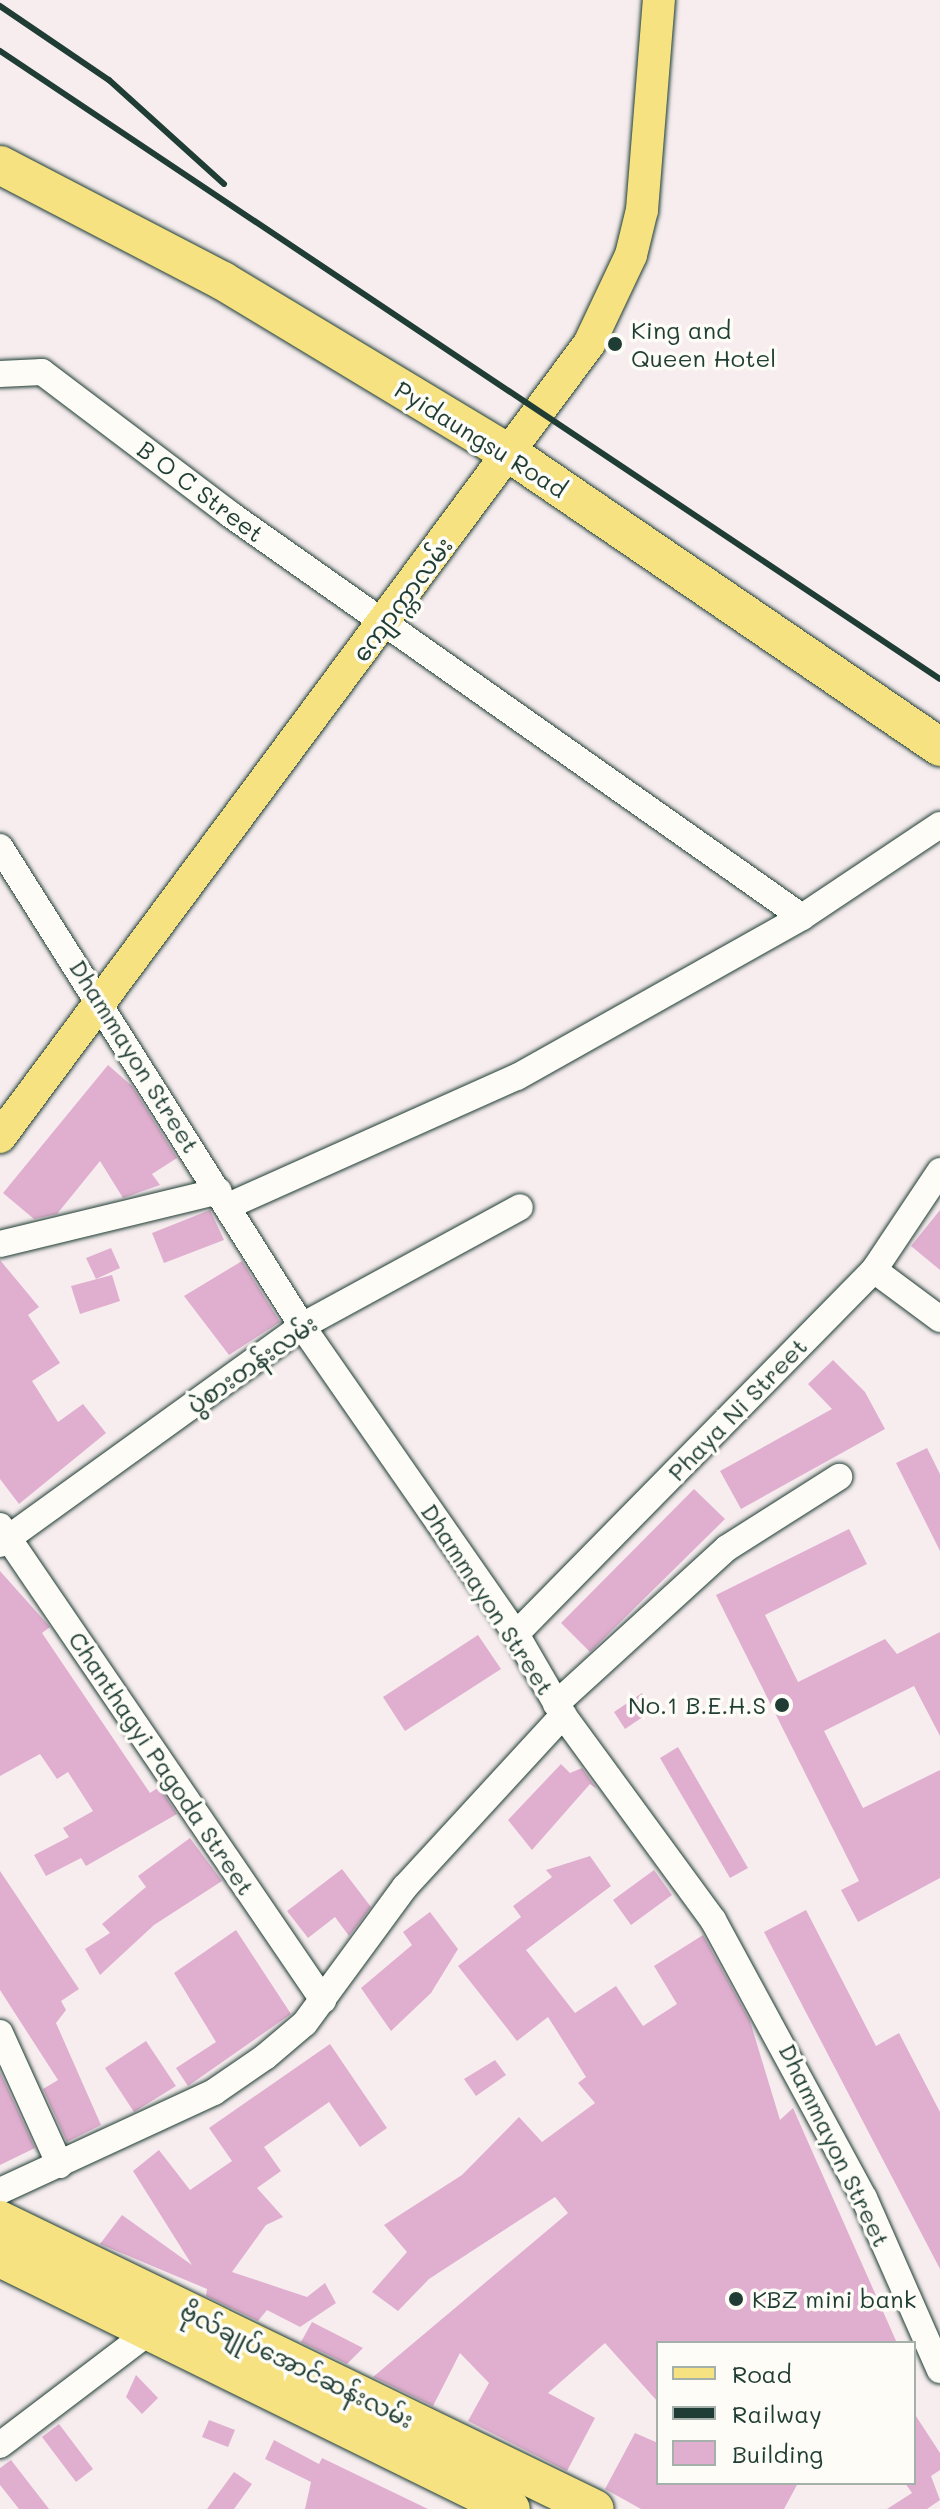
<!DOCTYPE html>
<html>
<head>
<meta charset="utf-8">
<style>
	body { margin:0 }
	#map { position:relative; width:940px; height:2509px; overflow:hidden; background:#f7edef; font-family:Mali,"Noto Sans Myanmar",sans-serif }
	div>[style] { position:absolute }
	.building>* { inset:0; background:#e0afcf }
	.roads { filter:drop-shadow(0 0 2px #1f3d34) drop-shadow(0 0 2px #1f3d34) }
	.minor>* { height:26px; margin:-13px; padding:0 13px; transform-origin:13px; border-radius:13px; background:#fdfcf7 }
	.major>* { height:32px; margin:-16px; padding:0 16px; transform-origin:16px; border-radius:16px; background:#f7e281 }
	.highway>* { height:38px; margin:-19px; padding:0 19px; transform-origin:19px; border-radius:19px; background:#f7e281 }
	.rail>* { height:6px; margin:-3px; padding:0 3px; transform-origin:3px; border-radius:3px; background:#1f3d34 }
	.dots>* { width:22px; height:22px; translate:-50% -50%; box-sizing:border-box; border:4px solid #fdfcf7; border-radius:50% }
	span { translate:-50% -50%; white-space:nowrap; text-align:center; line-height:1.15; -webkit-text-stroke:7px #fdfcf7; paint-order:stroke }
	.poi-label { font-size:24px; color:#1f3d34 }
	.left { translate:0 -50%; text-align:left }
	.right { translate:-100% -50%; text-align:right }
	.street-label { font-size:24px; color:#1f3d34 }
	.legend { position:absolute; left:656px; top:2341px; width:260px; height:144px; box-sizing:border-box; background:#fdfcf7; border:2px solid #a4b0a9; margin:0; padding:10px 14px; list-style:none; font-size:24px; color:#1f3d34 }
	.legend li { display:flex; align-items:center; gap:16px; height:40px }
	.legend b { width:40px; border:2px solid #a4b0a9 }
</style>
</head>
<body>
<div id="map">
	<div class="building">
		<div style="clip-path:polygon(108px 1065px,132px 1086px,177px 1158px,152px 1174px,160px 1185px,123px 1198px,100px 1161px,57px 1214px,34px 1219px,3px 1193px)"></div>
		<div style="clip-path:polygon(210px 1210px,224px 1240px,164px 1263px,152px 1233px)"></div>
		<div style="clip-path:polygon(940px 1210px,940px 1270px,911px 1246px)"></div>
		<div style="clip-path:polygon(111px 1248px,120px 1268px,96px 1279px,86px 1258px)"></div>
		<div style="clip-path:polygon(0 1260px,39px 1307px,28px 1315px,60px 1363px,32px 1381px,58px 1422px,83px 1404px,106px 1433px,19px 1504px,0 1479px)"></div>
		<div style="clip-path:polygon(242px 1261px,280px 1322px,229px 1355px,184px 1296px)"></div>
		<div style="clip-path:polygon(112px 1275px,120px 1301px,80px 1314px,71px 1286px)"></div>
		<div style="clip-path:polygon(833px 1360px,865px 1392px,885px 1429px,741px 1509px,720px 1471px,832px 1409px,808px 1384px)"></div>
		<div style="clip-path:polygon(927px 1448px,940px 1474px,940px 1551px,896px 1463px)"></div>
		<div style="clip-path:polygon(694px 1489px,725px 1519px,590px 1652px,561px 1623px)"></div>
		<div style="clip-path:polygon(849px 1529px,867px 1564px,765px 1615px,798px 1682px,885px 1639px,897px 1654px,940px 1632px,940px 1736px,914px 1686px,824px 1731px,863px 1808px,940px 1770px,940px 1878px,858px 1922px,841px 1890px,859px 1881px,716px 1595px)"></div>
		<div style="clip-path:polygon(0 1571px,50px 1627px,42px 1633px,150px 1793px,159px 1787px,177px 1814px,86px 1866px,81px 1858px,46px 1876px,34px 1855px,69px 1837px,63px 1828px,93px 1811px,68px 1772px,57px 1779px,40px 1754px,0 1776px)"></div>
		<div style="clip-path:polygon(478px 1635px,501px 1669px,405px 1731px,383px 1697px)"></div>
		<div style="clip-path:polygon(642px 1693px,653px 1710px,625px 1729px,614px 1712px)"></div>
		<div style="clip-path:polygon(678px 1747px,748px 1868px,730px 1878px,660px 1758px)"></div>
		<div style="clip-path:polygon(561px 1764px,570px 1773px,582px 1768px,597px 1789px,590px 1784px,532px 1850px,508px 1820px)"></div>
		<div style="clip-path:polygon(190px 1838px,222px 1881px,154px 1925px,100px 1975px,85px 1949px,110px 1933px,102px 1924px,146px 1887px,138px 1876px)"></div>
		<div style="clip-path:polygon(590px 1856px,611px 1886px,526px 1950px,575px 2013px,616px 1986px,643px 2026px,677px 2004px,654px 1966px,703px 1935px,750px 2021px,780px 2120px,793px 2108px,897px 2343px,658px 2343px,658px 2402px,605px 2343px,548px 2393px,595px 2418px,567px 2471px,468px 2421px,489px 2383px,460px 2353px,433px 2406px,373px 2377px,568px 2213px,555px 2197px,429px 2279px,398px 2311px,372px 2292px,407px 2252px,384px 2225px,462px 2175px,519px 2117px,542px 2142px,595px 2103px,578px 2083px,586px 2077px,548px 2017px,517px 2041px,458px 1966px,521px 1917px,513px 1906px,552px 1877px,546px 1870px)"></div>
		<div style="clip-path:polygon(342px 1869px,371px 1907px,349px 1936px,335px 1917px,308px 1938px,287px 1911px)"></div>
		<div style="clip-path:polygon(654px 1870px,672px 1895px,631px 1925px,613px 1900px)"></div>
		<div style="clip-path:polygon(0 1871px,79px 1989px,61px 2001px,66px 2010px,56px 2023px,101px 2125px,67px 2142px,43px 2089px,58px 2080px,0 1990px)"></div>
		<div style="clip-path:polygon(806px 1910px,876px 2046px,899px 2033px,940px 2112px,940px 2269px,764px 1932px)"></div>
		<div style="clip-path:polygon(430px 1912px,458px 1949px,431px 1993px,391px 2031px,361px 1988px,412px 1945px,403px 1932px)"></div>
		<div style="clip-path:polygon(236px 1930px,291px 2014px,188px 2086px,176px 2068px,216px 2042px,174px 1973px)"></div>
		<div style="clip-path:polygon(146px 2041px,176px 2086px,134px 2112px,105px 2068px)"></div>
		<div style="clip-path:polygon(330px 2044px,387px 2128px,360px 2147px,329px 2102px,264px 2147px,281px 2171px,257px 2188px,283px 2217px,266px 2225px,232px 2272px,307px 2297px,325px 2283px,336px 2303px,300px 2327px,267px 2310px,258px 2321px,206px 2296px,207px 2289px,100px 2244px,122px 2215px,192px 2265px,133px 2171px,159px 2150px,190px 2190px,232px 2161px,209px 2128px)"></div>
		<div style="clip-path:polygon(495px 2060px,506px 2075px,476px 2096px,464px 2079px)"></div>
		<div style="clip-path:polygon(0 2072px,35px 2148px,0 2165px)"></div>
		<div style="clip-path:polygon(312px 2322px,363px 2348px,347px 2364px,301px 2342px)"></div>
		<div style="clip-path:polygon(136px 2375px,158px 2398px,142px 2414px,126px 2397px)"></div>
		<div style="clip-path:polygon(914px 2413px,940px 2453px,940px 2470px,931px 2476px,940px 2500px,927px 2509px,887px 2509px,912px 2493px,905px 2483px,914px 2483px)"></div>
		<div style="clip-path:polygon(209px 2420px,235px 2430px,228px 2447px,202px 2437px)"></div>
		<div style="clip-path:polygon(59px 2424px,93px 2469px,76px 2482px,42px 2437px)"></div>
		<div style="clip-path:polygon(635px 2433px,658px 2443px,658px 2483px,798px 2483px,784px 2509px,641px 2509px,605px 2489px)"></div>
		<div style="clip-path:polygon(274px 2440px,319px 2464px,322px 2458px,428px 2509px,305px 2509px,311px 2482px,265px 2459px)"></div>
		<div style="clip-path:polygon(11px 2460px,49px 2509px,19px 2509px,0 2485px,0 2468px)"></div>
		<div style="clip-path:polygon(234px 2472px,252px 2484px,234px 2509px,207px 2509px)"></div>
	</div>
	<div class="roads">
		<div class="minor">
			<div style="left:0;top:374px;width:42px;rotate:-2.7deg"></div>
			<div style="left:42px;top:372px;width:237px;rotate:37.1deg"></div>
			<div style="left:231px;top:515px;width:698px;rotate:35.15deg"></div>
			<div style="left:0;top:847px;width:566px;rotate:57.77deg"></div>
			<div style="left:302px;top:1326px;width:375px;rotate:55.2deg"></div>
			<div style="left:516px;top:1634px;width:94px;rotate:59.9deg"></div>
			<div style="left:563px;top:1715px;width:254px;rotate:53.8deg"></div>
			<div style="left:713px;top:1920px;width:316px;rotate:61.5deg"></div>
			<div style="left:864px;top:2198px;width:188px;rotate:66.2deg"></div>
			<div style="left:228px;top:1206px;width:316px;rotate:-24.1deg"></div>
			<div style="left:517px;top:1077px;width:327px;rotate:-29.3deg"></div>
			<div style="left:802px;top:917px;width:166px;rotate:-33.7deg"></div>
			<div style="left:0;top:1244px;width:225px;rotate:-13.6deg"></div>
			<div style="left:874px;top:1270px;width:82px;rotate:36.6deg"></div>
			<div style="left:0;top:1526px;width:574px;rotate:55.73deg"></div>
			<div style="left:0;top:1544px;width:372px;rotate:-35.8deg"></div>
			<div style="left:302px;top:1326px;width:248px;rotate:-28.6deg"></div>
			<div style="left:516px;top:1634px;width:511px;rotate:-45.48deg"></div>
			<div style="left:874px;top:1270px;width:119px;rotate:-56.3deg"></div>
			<div style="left:556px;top:1704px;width:231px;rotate:-42.4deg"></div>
			<div style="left:727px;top:1548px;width:133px;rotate:-32.4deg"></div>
			<div style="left:0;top:2033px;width:145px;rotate:65.6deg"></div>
			<div style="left:0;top:2191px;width:236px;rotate:-24.8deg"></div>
			<div style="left:214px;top:2092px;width:62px;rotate:-34.5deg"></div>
			<div style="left:265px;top:2057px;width:52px;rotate:-40.4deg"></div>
			<div style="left:305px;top:2023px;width:169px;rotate:-53.7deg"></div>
			<div style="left:405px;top:1887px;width:234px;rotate:-47.4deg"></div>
			<div style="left:0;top:2445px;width:183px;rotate:-37.2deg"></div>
		</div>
		<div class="major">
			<div style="left:0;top:1137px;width:988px;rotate:-53.4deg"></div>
			<div style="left:589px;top:344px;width:98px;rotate:-64.7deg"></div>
			<div style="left:631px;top:255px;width:46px;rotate:-76.3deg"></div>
			<div style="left:642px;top:210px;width:211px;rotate:-85.4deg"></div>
		</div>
		<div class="highway">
			<div style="left:0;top:165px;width:251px;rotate:27.5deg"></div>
			<div style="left:223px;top:281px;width:337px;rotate:31.1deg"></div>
			<div style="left:512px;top:455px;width:518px;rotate:34.3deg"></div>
			<div style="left:0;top:2220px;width:661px;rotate:25.91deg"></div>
			<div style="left:0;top:2258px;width:569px;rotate:26.16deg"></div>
		</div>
	</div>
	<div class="rail">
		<div style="left:0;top:6px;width:132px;rotate:34.2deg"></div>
		<div style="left:109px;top:80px;width:155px;rotate:42.1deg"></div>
		<div style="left:0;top:51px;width:1130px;rotate:33.75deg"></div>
	</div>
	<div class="dots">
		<div style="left:615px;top:344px;background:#1f3d34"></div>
		<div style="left:782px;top:1705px;background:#1f3d34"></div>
		<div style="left:736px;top:2299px;background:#1f3d34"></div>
	</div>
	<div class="poi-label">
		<span class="left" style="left:631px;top:344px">King and<br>Queen Hotel</span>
		<span class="right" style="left:766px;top:1705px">No.1 B.E.H.S</span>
		<span class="left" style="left:752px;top:2299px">KBZ mini bank</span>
	</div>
	<div class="street-label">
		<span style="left:481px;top:439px;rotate:32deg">Pyidaungsu Road</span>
		<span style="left:201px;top:491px;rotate:37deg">B O C Street</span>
		<span style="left:402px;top:599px;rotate:-53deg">ကျောက္ကာလမ်း</span>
		<span style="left:135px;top:1056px;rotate:58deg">Dhammayon Street</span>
		<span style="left:252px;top:1364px;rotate:-35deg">ပွဲစားတန်းလမ်း</span>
		<span style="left:737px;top:1409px;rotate:-46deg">Phaya Ni Street</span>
		<span style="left:488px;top:1599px;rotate:57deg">Dhammayon Street</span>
		<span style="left:162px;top:1763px;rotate:56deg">Chanthagyi Pagoda Street</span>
		<span style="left:835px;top:2145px;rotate:64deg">Dhammayon Street</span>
		<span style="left:297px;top:2365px;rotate:26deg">ဗိုလ်ချုပ်အောင်ဆန်းလမ်း</span>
	</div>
	<ul class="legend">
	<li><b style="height:10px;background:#f7e281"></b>Road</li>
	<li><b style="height:10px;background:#1f3d34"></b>Railway</li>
	<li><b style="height:22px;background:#e0afcf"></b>Building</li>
	</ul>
</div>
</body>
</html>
